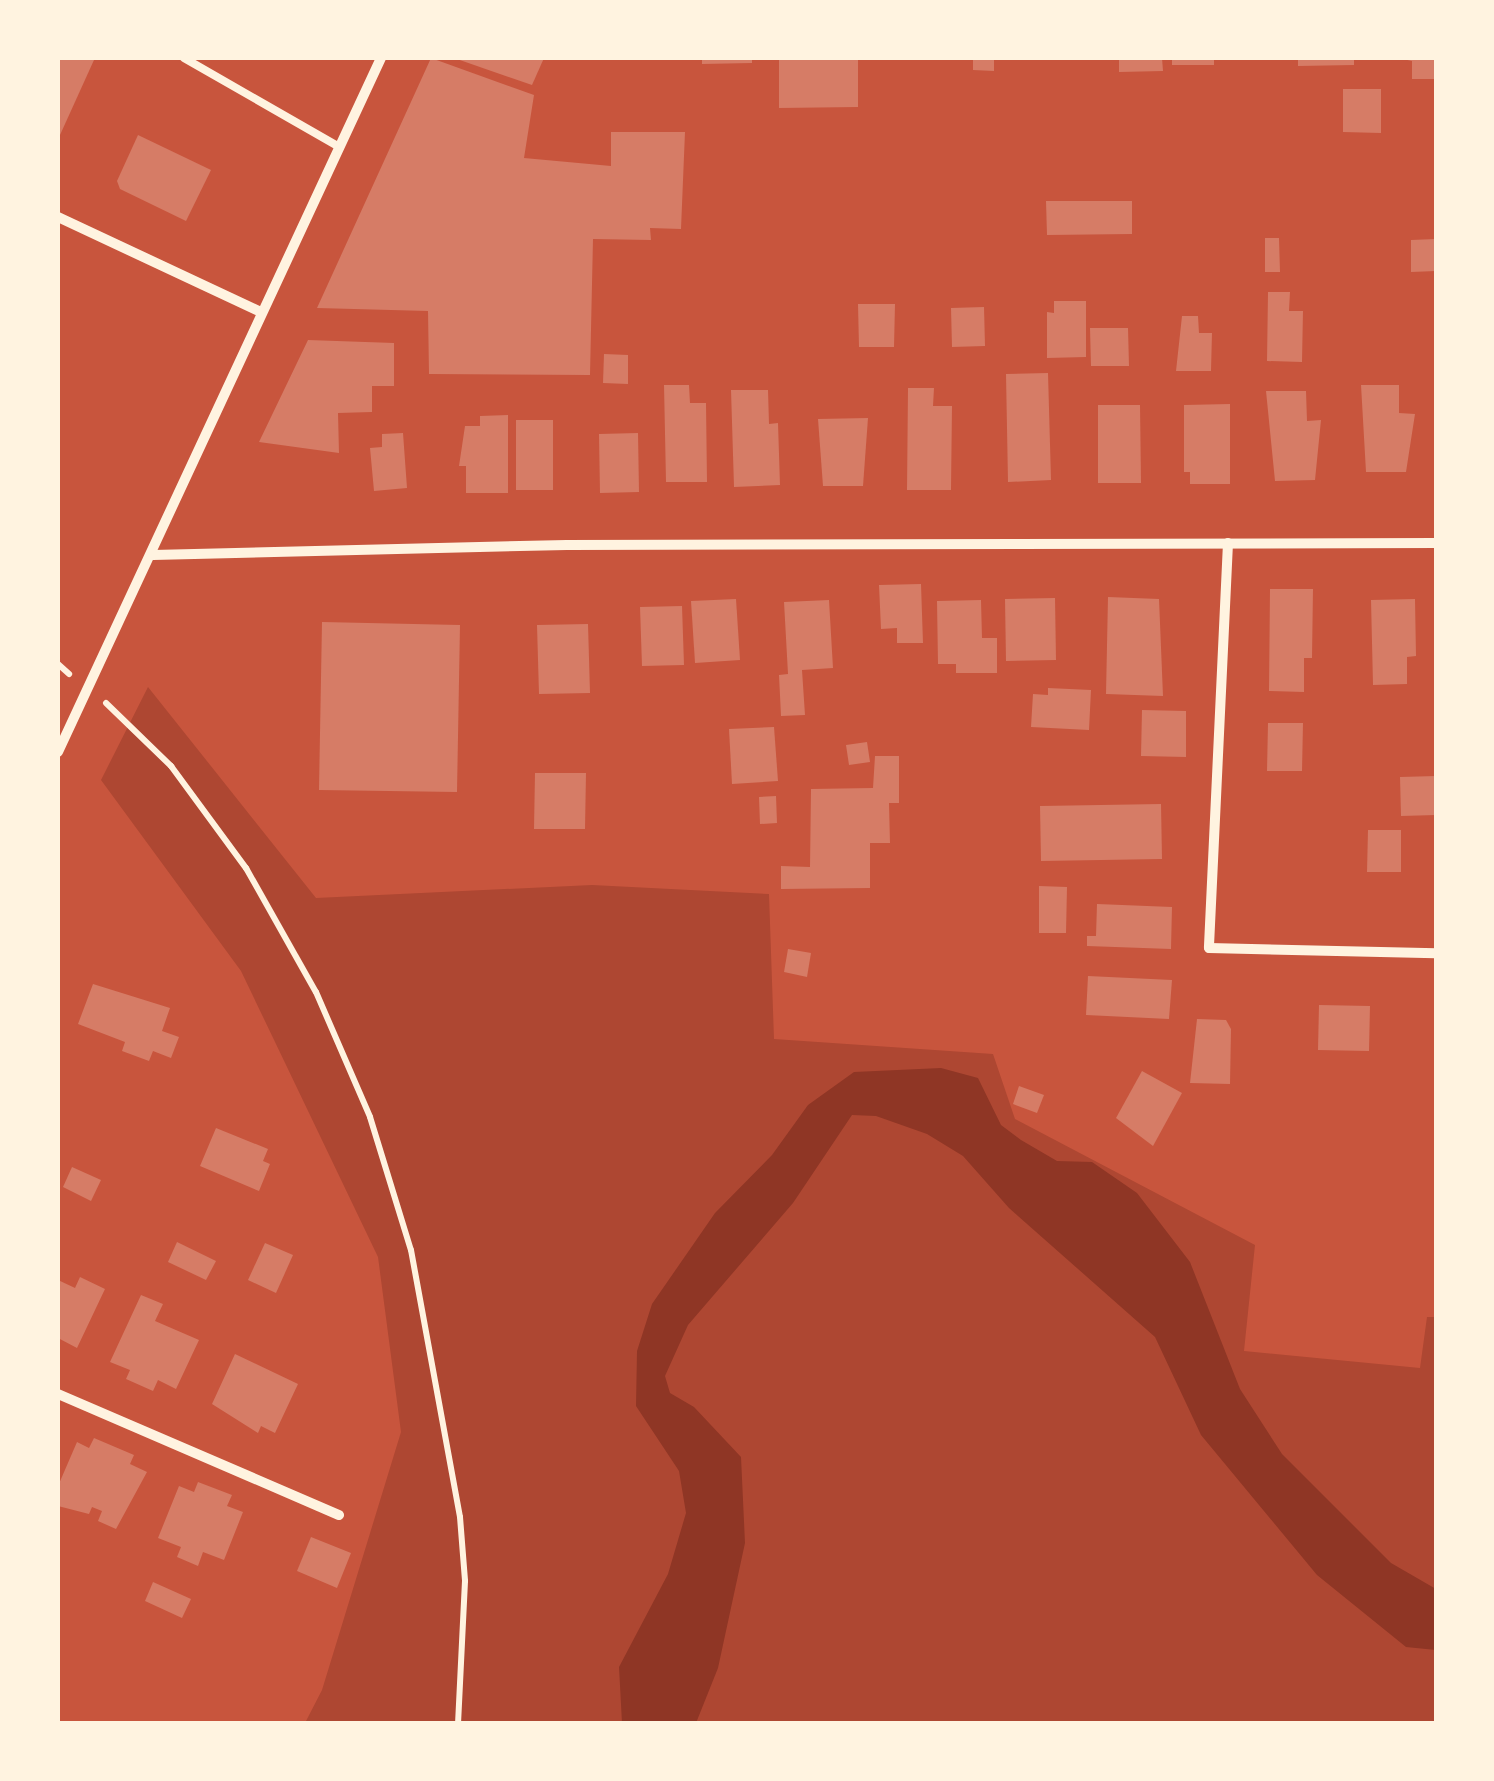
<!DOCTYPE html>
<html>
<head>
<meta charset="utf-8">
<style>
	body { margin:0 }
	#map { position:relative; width:1494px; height:1781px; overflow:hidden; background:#c8553d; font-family:Barlow,sans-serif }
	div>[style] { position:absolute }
	.green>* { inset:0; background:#ae4732 }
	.water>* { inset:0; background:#8f3625 }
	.building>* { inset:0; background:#d67c66 }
	.path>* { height:6px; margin:-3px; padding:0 3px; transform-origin:3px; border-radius:3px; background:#fff3e0 }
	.service>* { height:8px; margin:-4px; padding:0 4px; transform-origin:4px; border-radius:4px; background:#fff3e0 }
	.minor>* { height:10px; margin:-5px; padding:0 5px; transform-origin:5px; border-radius:5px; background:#fff3e0 }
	span { translate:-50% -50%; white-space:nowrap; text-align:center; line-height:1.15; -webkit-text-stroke:9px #fff3e0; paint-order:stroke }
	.frame { position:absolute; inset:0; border:60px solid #fff3e0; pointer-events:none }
</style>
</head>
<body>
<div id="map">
	<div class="green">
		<div style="clip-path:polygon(148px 687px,316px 898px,592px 885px,769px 894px,774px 1039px,993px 1054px,1015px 1119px,1255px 1245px,1244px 1351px,1420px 1368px,1427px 1317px,1436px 1317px,1436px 1723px,305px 1723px,322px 1690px,401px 1432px,378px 1257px,241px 971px,101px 780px)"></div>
	</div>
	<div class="water">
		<div style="clip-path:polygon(941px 1068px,978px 1078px,1001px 1125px,1021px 1140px,1057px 1161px,1092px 1162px,1137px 1193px,1190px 1262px,1240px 1389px,1282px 1454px,1391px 1563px,1436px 1589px,1436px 1650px,1406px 1647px,1317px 1575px,1201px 1435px,1155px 1337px,1009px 1208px,963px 1156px,927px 1134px,876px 1116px,852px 1115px,793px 1203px,688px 1325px,665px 1376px,670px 1393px,694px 1407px,741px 1457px,745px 1543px,718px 1668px,696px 1723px,622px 1723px,619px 1667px,668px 1574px,686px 1513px,679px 1471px,636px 1406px,637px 1351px,652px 1304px,715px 1213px,772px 1155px,808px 1105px,854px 1072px)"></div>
	</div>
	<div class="building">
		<div style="clip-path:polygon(58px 58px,94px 60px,60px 135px,58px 133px)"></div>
		<div style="clip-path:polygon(431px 58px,534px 95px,524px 158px,611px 166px,611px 132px,685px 132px,681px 229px,650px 228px,651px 240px,593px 239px,590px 375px,429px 374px,428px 311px,317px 308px)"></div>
		<div style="clip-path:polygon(454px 58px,544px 58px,532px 85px)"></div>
		<div style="clip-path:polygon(702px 58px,752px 58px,752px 63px,702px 64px)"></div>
		<div style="clip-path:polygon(779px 58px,858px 58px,858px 107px,779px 108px)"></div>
		<div style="clip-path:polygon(973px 58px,994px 58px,994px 71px,973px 70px)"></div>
		<div style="clip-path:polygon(1119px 58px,1162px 58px,1163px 71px,1119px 72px)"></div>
		<div style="clip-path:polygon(1172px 58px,1214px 58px,1214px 65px,1172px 65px)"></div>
		<div style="clip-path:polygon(1298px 58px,1354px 58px,1354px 65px,1298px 66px)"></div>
		<div style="clip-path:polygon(1398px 58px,1436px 58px,1436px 79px,1412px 79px,1412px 61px)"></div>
		<div style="clip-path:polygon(1343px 89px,1381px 89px,1381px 133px,1343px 132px)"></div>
		<div style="clip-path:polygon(138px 135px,211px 170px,186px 221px,120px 189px,117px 181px)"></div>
		<div style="clip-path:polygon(1046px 201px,1132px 201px,1132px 234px,1047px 235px)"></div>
		<div style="clip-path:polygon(1265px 238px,1279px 238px,1280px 272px,1265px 272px)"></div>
		<div style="clip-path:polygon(1436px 239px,1436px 271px,1411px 272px,1411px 240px)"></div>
		<div style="clip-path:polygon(1268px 292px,1290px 292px,1289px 311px,1303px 311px,1302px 362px,1267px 361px)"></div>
		<div style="clip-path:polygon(1054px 301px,1086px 301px,1086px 357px,1047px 358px,1047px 312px,1054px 313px)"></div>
		<div style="clip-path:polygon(858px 304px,895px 304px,894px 347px,859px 347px)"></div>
		<div style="clip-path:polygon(984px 307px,985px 346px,952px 347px,951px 308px)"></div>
		<div style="clip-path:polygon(1182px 316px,1198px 316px,1199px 333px,1212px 333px,1211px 371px,1176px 371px)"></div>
		<div style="clip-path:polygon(1090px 328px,1128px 328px,1129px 366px,1091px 366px)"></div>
		<div style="clip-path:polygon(308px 340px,394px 343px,394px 386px,372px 386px,372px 412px,338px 413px,339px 453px,259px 442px)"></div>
		<div style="clip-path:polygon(604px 354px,628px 355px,628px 384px,603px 383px)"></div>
		<div style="clip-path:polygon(1048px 373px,1051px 480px,1008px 482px,1006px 374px)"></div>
		<div style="clip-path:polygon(664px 385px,689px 385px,690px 403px,706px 403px,707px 482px,666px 482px)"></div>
		<div style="clip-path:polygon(1361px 385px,1399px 385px,1399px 413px,1415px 414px,1406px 472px,1366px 472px)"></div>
		<div style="clip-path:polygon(908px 388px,934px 388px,933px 406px,952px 406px,951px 490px,907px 490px)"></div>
		<div style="clip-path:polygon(731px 390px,768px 390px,769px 424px,778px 423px,780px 485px,734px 487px)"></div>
		<div style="clip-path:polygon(1266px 391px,1306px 391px,1307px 421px,1321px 420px,1315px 480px,1275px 481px)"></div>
		<div style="clip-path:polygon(1230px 404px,1230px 484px,1190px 484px,1190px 472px,1184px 472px,1184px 405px)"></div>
		<div style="clip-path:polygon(1098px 405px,1140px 405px,1141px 483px,1098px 483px)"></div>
		<div style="clip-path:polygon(508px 415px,508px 493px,466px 493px,466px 466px,459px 466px,465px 426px,480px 426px,480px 416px)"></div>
		<div style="clip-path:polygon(868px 418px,863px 486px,823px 486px,818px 419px)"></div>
		<div style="clip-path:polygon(516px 420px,553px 420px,553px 490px,516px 490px)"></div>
		<div style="clip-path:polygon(403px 433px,407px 488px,374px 491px,370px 448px,382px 447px,382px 434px)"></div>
		<div style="clip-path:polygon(638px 433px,639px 492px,600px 493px,599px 434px)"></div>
		<div style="clip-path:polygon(921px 584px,923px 643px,897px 643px,897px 628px,881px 629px,879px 585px)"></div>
		<div style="clip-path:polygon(1270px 589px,1313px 589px,1312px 658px,1304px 658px,1304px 692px,1269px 691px)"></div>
		<div style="clip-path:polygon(1108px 597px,1159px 599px,1163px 696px,1106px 694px)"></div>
		<div style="clip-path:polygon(1055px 598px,1056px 660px,1006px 661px,1005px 599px)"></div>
		<div style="clip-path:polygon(736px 599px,740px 660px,695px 663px,691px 601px)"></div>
		<div style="clip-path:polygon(1415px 599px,1416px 656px,1407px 657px,1407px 684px,1373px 685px,1371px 600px)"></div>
		<div style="clip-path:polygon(829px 600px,833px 668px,802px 670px,805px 715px,781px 716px,779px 675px,788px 674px,784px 602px)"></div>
		<div style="clip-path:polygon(981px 600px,982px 638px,997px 638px,997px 673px,956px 673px,956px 664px,938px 664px,937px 601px)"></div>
		<div style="clip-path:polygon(682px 606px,684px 665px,642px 666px,640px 607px)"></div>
		<div style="clip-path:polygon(322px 622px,460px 625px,457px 792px,319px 790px)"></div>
		<div style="clip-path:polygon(588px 624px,590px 693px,539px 694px,537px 625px)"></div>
		<div style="clip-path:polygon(1048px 688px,1091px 690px,1089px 730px,1031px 727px,1033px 694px,1048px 695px)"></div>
		<div style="clip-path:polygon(1142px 710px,1186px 711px,1186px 757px,1141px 756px)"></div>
		<div style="clip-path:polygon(1268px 723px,1303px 723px,1302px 771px,1267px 771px)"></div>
		<div style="clip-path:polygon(774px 727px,778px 781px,732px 784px,729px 729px)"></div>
		<div style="clip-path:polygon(867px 742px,870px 762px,849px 765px,846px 745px)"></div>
		<div style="clip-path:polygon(875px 756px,899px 756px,899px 803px,889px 803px,890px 843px,870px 843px,870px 888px,781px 889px,781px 866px,810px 867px,811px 789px,873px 788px)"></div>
		<div style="clip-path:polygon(535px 773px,586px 773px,585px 829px,534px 829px)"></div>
		<div style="clip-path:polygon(1436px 776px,1436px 815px,1401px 816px,1400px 777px)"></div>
		<div style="clip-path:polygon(776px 796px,777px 823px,760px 824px,759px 797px)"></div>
		<div style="clip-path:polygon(1161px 804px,1162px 859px,1041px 861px,1040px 806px)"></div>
		<div style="clip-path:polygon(1368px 830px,1401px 830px,1401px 872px,1367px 872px)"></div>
		<div style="clip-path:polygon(1039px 886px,1067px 887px,1066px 933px,1039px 933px)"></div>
		<div style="clip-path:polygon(1097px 904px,1172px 907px,1171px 949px,1087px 946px,1087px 936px,1096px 936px)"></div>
		<div style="clip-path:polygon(788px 949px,811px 953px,807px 977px,784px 972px)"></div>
		<div style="clip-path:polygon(1088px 976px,1172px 980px,1169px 1019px,1086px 1015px)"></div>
		<div style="clip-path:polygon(93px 984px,170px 1008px,162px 1031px,179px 1037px,171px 1058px,153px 1051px,149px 1061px,122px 1051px,125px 1042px,78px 1024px)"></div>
		<div style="clip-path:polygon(1319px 1005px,1370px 1006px,1369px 1051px,1318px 1050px)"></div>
		<div style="clip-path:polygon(1197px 1019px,1226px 1020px,1231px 1029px,1230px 1084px,1190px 1083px)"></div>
		<div style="clip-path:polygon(1142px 1071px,1182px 1093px,1153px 1146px,1116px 1118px)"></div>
		<div style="clip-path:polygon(1019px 1086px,1044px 1095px,1037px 1113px,1013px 1104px)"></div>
		<div style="clip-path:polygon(216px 1128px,268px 1149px,263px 1161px,270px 1164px,259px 1191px,200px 1166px)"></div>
		<div style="clip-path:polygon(72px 1167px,101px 1180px,91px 1201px,63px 1187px)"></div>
		<div style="clip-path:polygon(177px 1242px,216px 1261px,206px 1280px,168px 1262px)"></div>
		<div style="clip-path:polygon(265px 1243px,293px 1255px,276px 1293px,248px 1280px)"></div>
		<div style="clip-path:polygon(80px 1277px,105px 1289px,77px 1348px,58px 1338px,58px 1280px,75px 1288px)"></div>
		<div style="clip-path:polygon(141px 1295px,163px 1304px,155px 1321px,199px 1340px,176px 1389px,158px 1380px,153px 1391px,126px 1379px,130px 1370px,110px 1362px)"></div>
		<div style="clip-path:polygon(235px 1354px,298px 1384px,275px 1433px,261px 1426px,258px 1433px,212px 1404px)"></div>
		<div style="clip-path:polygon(94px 1438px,134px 1455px,130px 1464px,147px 1472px,116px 1529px,98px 1521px,102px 1511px,92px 1507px,89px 1514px,58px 1506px,58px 1486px,77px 1442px,89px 1448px)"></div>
		<div style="clip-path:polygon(198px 1482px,232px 1495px,227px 1506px,243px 1512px,224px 1560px,203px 1552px,198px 1566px,177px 1557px,181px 1547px,158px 1538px,179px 1486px,194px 1492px)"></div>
		<div style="clip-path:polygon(311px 1537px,351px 1553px,337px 1588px,297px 1571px)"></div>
		<div style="clip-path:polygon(153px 1582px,191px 1599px,182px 1618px,145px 1601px)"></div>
	</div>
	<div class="path">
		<div style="left:58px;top:664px;width:15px;rotate:42deg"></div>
		<div style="left:106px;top:703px;width:91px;rotate:44.1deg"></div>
		<div style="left:171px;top:766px;width:127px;rotate:53.7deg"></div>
		<div style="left:246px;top:868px;width:142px;rotate:60.6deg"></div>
		<div style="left:316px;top:992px;width:136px;rotate:66.6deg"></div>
		<div style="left:370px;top:1117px;width:139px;rotate:72.9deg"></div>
		<div style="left:411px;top:1250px;width:271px;rotate:79.6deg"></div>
		<div style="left:460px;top:1517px;width:64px;rotate:85.5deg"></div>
		<div style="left:465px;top:1581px;width:143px;rotate:92.8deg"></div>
	</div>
	<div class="service">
		<div style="left:184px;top:58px;width:175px;rotate:29.8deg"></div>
	</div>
	<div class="minor">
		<div style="left:58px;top:217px;width:224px;rotate:25.1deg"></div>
		<div style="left:1228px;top:543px;width:405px;rotate:92.7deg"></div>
		<div style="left:1209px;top:948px;width:227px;rotate:1.3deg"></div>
		<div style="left:153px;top:555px;width:414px;rotate:-1.4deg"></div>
		<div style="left:567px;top:545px;width:869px;rotate:-0.13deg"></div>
		<div style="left:58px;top:752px;width:765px;rotate:-65.04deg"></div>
		<div style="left:58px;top:1394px;width:306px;rotate:23.3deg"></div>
	</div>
	<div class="frame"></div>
</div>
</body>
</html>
